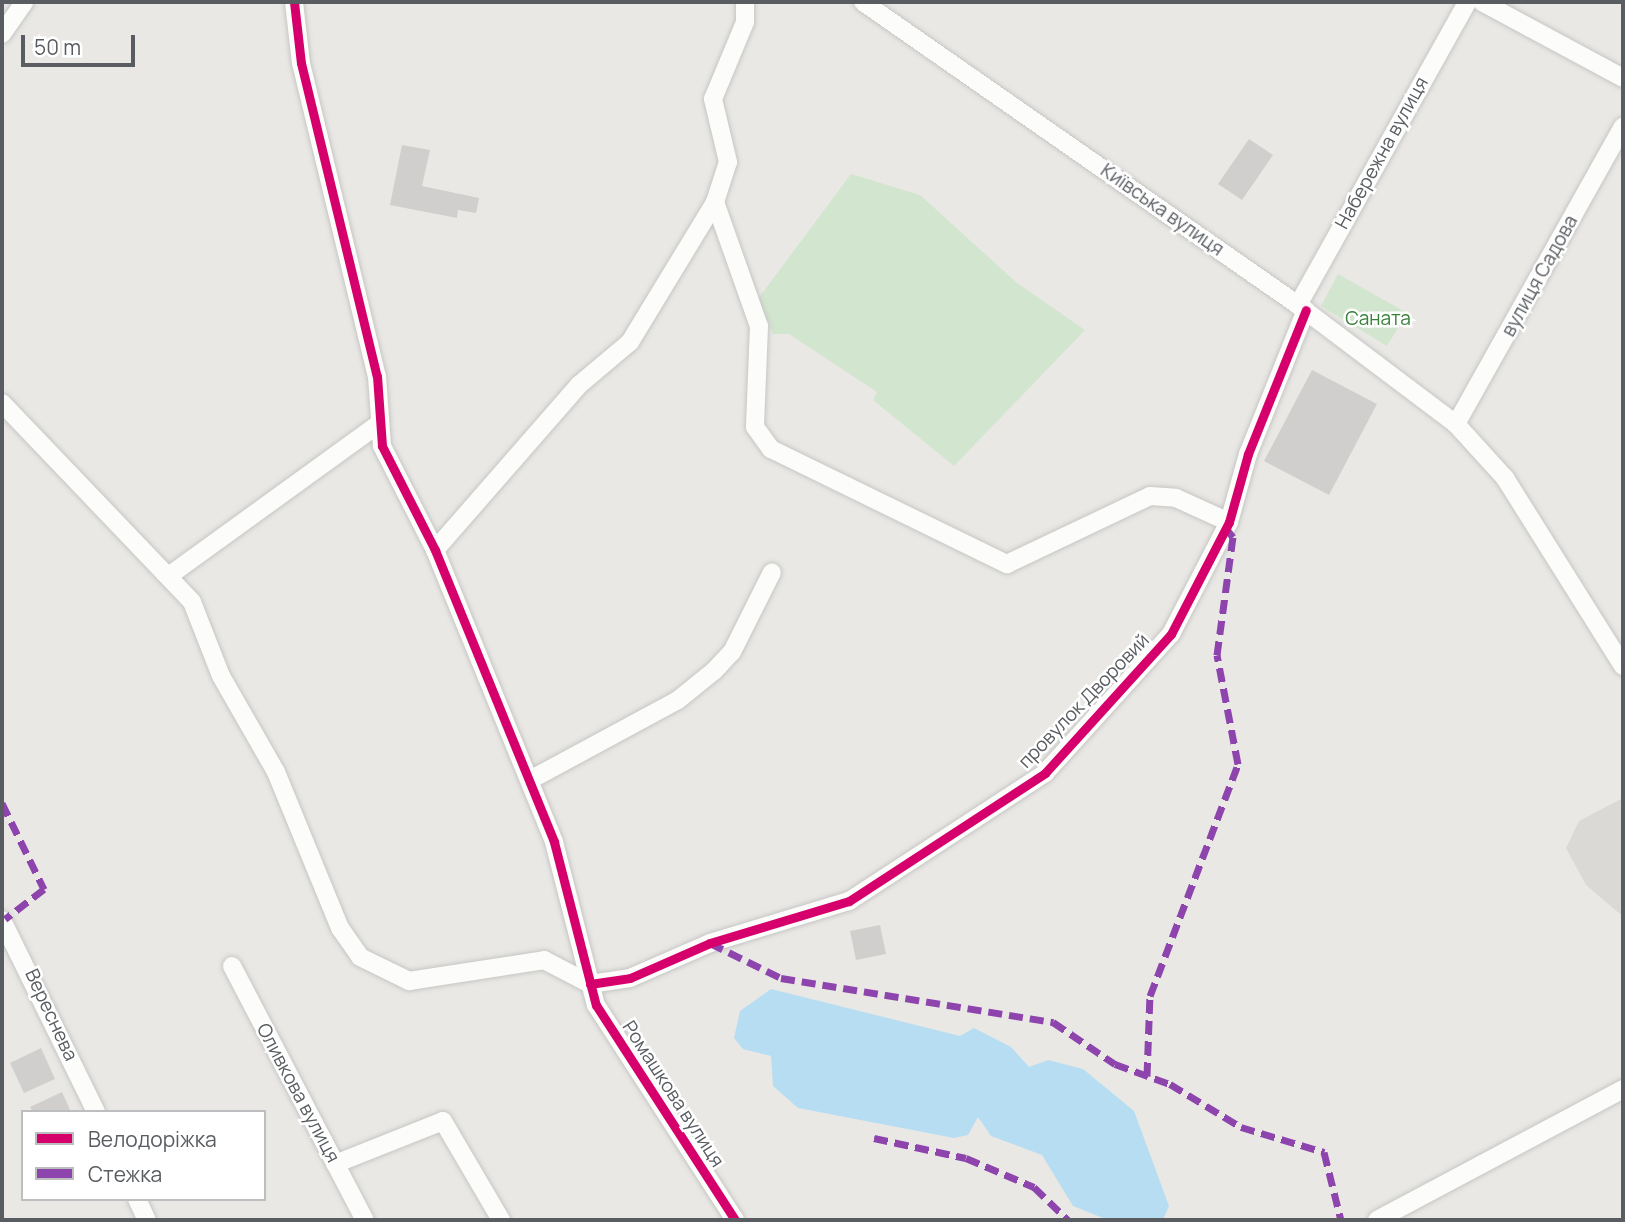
<!DOCTYPE html>
<html>
<head>
<meta charset="utf-8">
<style>
	body { margin:0 }
	#map { position:relative; width:1625px; height:1222px; overflow:hidden; background:#e9e8e4; font-family:Manrope,sans-serif }
	div>[style] { position:absolute }
	.industrial>* { inset:0; background:#dad9d5 }
	.green>* { inset:0; background:#d2e5cf }
	.water>* { inset:0; background:#b7ddf3 }
	.building>* { inset:0; background:#d0cfcd }
	.roads { filter:drop-shadow(0 0 2px #c6c6c6) drop-shadow(0 0 2px #c6c6c6) }
	.minor>* { height:18px; margin:-9px; padding:0 9px; transform-origin:9px; border-radius:9px; background:#fcfcfb }
	.quiet>* { height:7px; margin-top:-3.5px; transform-origin:0; background:repeating-linear-gradient(90deg,#8e44ad 0 14px,transparent 0 21px) }
	.cycleway>* { height:9px; margin:-4.5px; padding:0 4.5px; transform-origin:4.5px; border-radius:4.5px; background:#d6006c }
	span { translate:-50% -50%; white-space:nowrap; text-align:center; line-height:1.15; -webkit-text-stroke:5px #fff; paint-order:stroke }
	.street-label { font-size:19px; color:#595d61 }
	.park-label { font-size:19px; color:#388139 }
	.frame { position:absolute; inset:0; border:4px solid #595d61; pointer-events:none }
	.legend { position:absolute; left:21px; top:1110px; width:245px; height:91px; box-sizing:border-box; background:#fff; border:2px solid #bdbec0; margin:0; padding:9px 12px; list-style:none; font-size:21px; color:#595d61 }
	.legend li { display:flex; align-items:center; gap:14px; height:35px }
	.legend b { width:35px; border:2px solid #bdbec0 }
	.scale { position:absolute; left:21px; top:35px; width:114px; height:32px; box-sizing:border-box; border:4px solid #595d61; border-top:0; padding-left:9px; font-size:21px; line-height:24px; white-space:nowrap; color:#595d61; -webkit-text-stroke:5px #fff; paint-order:stroke }
</style>
</head>
<body>
<div id="map">
	<div class="industrial">
		<div style="clip-path:polygon(1623px 798px,1623px 914px,1620px 914px,1586px 885px,1566px 848px,1579px 821px)"></div>
	</div>
	<div class="green">
		<div style="clip-path:polygon(851px 174px,920px 195px,1017px 283px,1085px 330px,954px 466px,873px 400px,877px 392px,789px 334px,773px 334px,758px 299px)"></div>
		<div style="clip-path:polygon(1338px 274px,1407px 313px,1387px 346px,1321px 306px)"></div>
	</div>
	<div class="water">
		<div style="clip-path:polygon(771px 989px,960px 1036px,974px 1028px,1011px 1047px,1029px 1067px,1048px 1060px,1083px 1069px,1134px 1111px,1169px 1206px,1163px 1220px,1108px 1220px,1073px 1206px,1042px 1155px,991px 1136px,978px 1117px,968px 1135px,954px 1138px,798px 1108px,773px 1086px,771px 1056px,743px 1049px,734px 1038px,740px 1011px)"></div>
	</div>
	<div class="building">
		<div style="clip-path:polygon(1249px 139px,1273px 155px,1242px 200px,1218px 184px)"></div>
		<div style="clip-path:polygon(402px 145px,430px 150px,422px 186px,479px 198px,476px 213px,458px 210px,457px 218px,390px 205px)"></div>
		<div style="clip-path:polygon(1312px 370px,1377px 404px,1329px 495px,1264px 461px)"></div>
		<div style="clip-path:polygon(880px 925px,886px 954px,856px 960px,850px 931px)"></div>
		<div style="clip-path:polygon(41px 1048px,55px 1079px,24px 1093px,10px 1063px)"></div>
		<div style="clip-path:polygon(62px 1092px,71px 1112px,33px 1112px,30px 1107px)"></div>
	</div>
	<div class="roads">
		<div class="minor">
			<div style="left:294px;top:2px;width:61px;rotate:83.5deg"></div>
			<div style="left:301px;top:63px;width:322px;rotate:76.4deg"></div>
			<div style="left:377px;top:376px;width:70px;rotate:85.9deg"></div>
			<div style="left:382px;top:446px;width:117px;rotate:63deg"></div>
			<div style="left:435px;top:550px;width:315px;rotate:67.8deg"></div>
			<div style="left:554px;top:842px;width:168px;rotate:75.6deg"></div>
			<div style="left:596px;top:1005px;width:256px;rotate:57.1deg"></div>
			<div style="left:863px;top:2px;width:530px;rotate:34.86deg"></div>
			<div style="left:1298px;top:305px;width:198px;rotate:37deg"></div>
			<div style="left:1456px;top:424px;width:73px;rotate:47.8deg"></div>
			<div style="left:1505px;top:478px;width:222px;rotate:57.9deg"></div>
			<div style="left:1482px;top:2px;width:160px;rotate:28.3deg"></div>
			<div style="left:2px;top:34px;width:39px;rotate:-55deg"></div>
			<div style="left:715px;top:202px;width:132px;rotate:70.5deg"></div>
			<div style="left:759px;top:326px;width:101px;rotate:92.3deg"></div>
			<div style="left:755px;top:427px;width:27px;rotate:54deg"></div>
			<div style="left:771px;top:449px;width:263px;rotate:26deg"></div>
			<div style="left:1007px;top:564px;width:158px;rotate:-25.4deg"></div>
			<div style="left:1150px;top:496px;width:26px;rotate:4deg"></div>
			<div style="left:1176px;top:498px;width:58px;rotate:24.4deg"></div>
			<div style="left:1298px;top:305px;width:347px;rotate:-60.8deg"></div>
			<div style="left:2px;top:403px;width:275px;rotate:46.3deg"></div>
			<div style="left:192px;top:602px;width:79px;rotate:68.6deg"></div>
			<div style="left:221px;top:676px;width:111px;rotate:60.2deg"></div>
			<div style="left:276px;top:772px;width:169px;rotate:67.7deg"></div>
			<div style="left:340px;top:928px;width:35px;rotate:55deg"></div>
			<div style="left:360px;top:957px;width:55px;rotate:26.1deg"></div>
			<div style="left:409px;top:981px;width:137px;rotate:-8.8deg"></div>
			<div style="left:544px;top:960px;width:52px;rotate:27.6deg"></div>
			<div style="left:1456px;top:424px;width:341px;rotate:-60.7deg"></div>
			<div style="left:435px;top:550px;width:220px;rotate:-48.9deg"></div>
			<div style="left:580px;top:384px;width:65px;rotate:-40deg"></div>
			<div style="left:630px;top:342px;width:164px;rotate:-58.7deg"></div>
			<div style="left:715px;top:202px;width:42px;rotate:-72deg"></div>
			<div style="left:728px;top:162px;width:65px;rotate:-103.4deg"></div>
			<div style="left:713px;top:99px;width:83px;rotate:-67.4deg"></div>
			<div style="left:745px;top:22px;width:20px;rotate:-90deg"></div>
			<div style="left:170px;top:575px;width:259px;rotate:-35.9deg"></div>
			<div style="left:530px;top:780px;width:168px;rotate:-28.4deg"></div>
			<div style="left:678px;top:700px;width:46px;rotate:-38.9deg"></div>
			<div style="left:714px;top:671px;width:26px;rotate:-47deg"></div>
			<div style="left:732px;top:652px;width:89px;rotate:-63.4deg"></div>
			<div style="left:2px;top:920px;width:214px;rotate:63.9deg"></div>
			<div style="left:232px;top:966px;width:287px;rotate:62.4deg"></div>
			<div style="left:590px;top:984px;width:40px;rotate:-8.5deg"></div>
			<div style="left:630px;top:978px;width:87px;rotate:-23.6deg"></div>
			<div style="left:710px;top:943px;width:145px;rotate:-16.8deg"></div>
			<div style="left:849px;top:901px;width:234px;rotate:-33.1deg"></div>
			<div style="left:1045px;top:773px;width:188px;rotate:-47.8deg"></div>
			<div style="left:1171px;top:634px;width:126px;rotate:-62.6deg"></div>
			<div style="left:1229px;top:522px;width:71px;rotate:-74.4deg"></div>
			<div style="left:1248px;top:454px;width:155px;rotate:-68.1deg"></div>
			<div style="left:335px;top:1164px;width:116px;rotate:-21.7deg"></div>
			<div style="left:443px;top:1121px;width:115px;rotate:59.6deg"></div>
			<div style="left:137px;top:1199px;width:23px;rotate:65deg"></div>
			<div style="left:1377px;top:1220px;width:279px;rotate:-28deg"></div>
		</div>
	</div>
	<div class="quiet">
		<div style="left:2px;top:803px;width:96px;rotate:64deg"></div>
		<div style="left:44px;top:889px;width:49px;rotate:142.4deg"></div>
		<div style="left:710px;top:943px;width:79px;rotate:26.2deg"></div>
		<div style="left:781px;top:978px;width:276px;rotate:9.2deg"></div>
		<div style="left:1053px;top:1022px;width:75px;rotate:34.1deg"></div>
		<div style="left:1115px;top:1064px;width:59px;rotate:20deg"></div>
		<div style="left:1170px;top:1084px;width:83px;rotate:31.2deg"></div>
		<div style="left:1241px;top:1127px;width:87px;rotate:16.8deg"></div>
		<div style="left:1324px;top:1152px;width:70px;rotate:76deg"></div>
		<div style="left:1147px;top:1076px;width:80px;rotate:-87.9deg"></div>
		<div style="left:1150px;top:996px;width:248px;rotate:-69.2deg"></div>
		<div style="left:1238px;top:764px;width:111px;rotate:-100.9deg"></div>
		<div style="left:1217px;top:655px;width:119px;rotate:-82.3deg"></div>
		<div style="left:1233px;top:537px;width:11px;rotate:-128deg"></div>
		<div style="left:874px;top:1138px;width:94px;rotate:12.3deg"></div>
		<div style="left:966px;top:1158px;width:74px;rotate:23.1deg"></div>
		<div style="left:1034px;top:1187px;width:47px;rotate:44.1deg"></div>
	</div>
	<div class="cycleway">
		<div style="left:294px;top:2px;width:61px;rotate:83.5deg"></div>
		<div style="left:301px;top:63px;width:322px;rotate:76.4deg"></div>
		<div style="left:377px;top:376px;width:70px;rotate:85.9deg"></div>
		<div style="left:382px;top:446px;width:117px;rotate:63deg"></div>
		<div style="left:435px;top:550px;width:315px;rotate:67.8deg"></div>
		<div style="left:554px;top:842px;width:168px;rotate:75.6deg"></div>
		<div style="left:596px;top:1005px;width:256px;rotate:57.1deg"></div>
		<div style="left:590px;top:984px;width:40px;rotate:-8.5deg"></div>
		<div style="left:630px;top:978px;width:87px;rotate:-23.6deg"></div>
		<div style="left:710px;top:943px;width:145px;rotate:-16.8deg"></div>
		<div style="left:849px;top:901px;width:234px;rotate:-33.1deg"></div>
		<div style="left:1045px;top:773px;width:188px;rotate:-47.8deg"></div>
		<div style="left:1171px;top:634px;width:126px;rotate:-62.6deg"></div>
		<div style="left:1229px;top:522px;width:71px;rotate:-74.4deg"></div>
		<div style="left:1248px;top:454px;width:155px;rotate:-68.1deg"></div>
	</div>
	<div class="street-label">
		<span style="left:1382px;top:153px;rotate:-61deg">Набережна вулиця</span>
		<span style="left:1162px;top:210px;rotate:35deg">Київська вулиця</span>
		<span style="left:1540px;top:276px;rotate:-61deg">вулиця Садова</span>
		<span style="left:1084px;top:701px;rotate:-46deg">провулок Дворовий</span>
		<span style="left:51px;top:1015px;rotate:65deg">Вереснева</span>
		<span style="left:298px;top:1093px;rotate:62deg">Оливкова вулиця</span>
		<span style="left:673px;top:1094px;rotate:57deg">Ромашкова вулиця</span>
	</div>
	<div class="park-label">
		<span style="left:1378px;top:319px">Саната</span>
	</div>
	<div class="frame"></div>
	<ul class="legend">
	<li><b style="height:9px;background:#d6006c"></b>Велодоріжка</li>
	<li><b style="height:9px;background:#8e44ad"></b>Стежка</li>
	</ul>
	<div class="scale">50 m</div>
</div>
</body>
</html>
